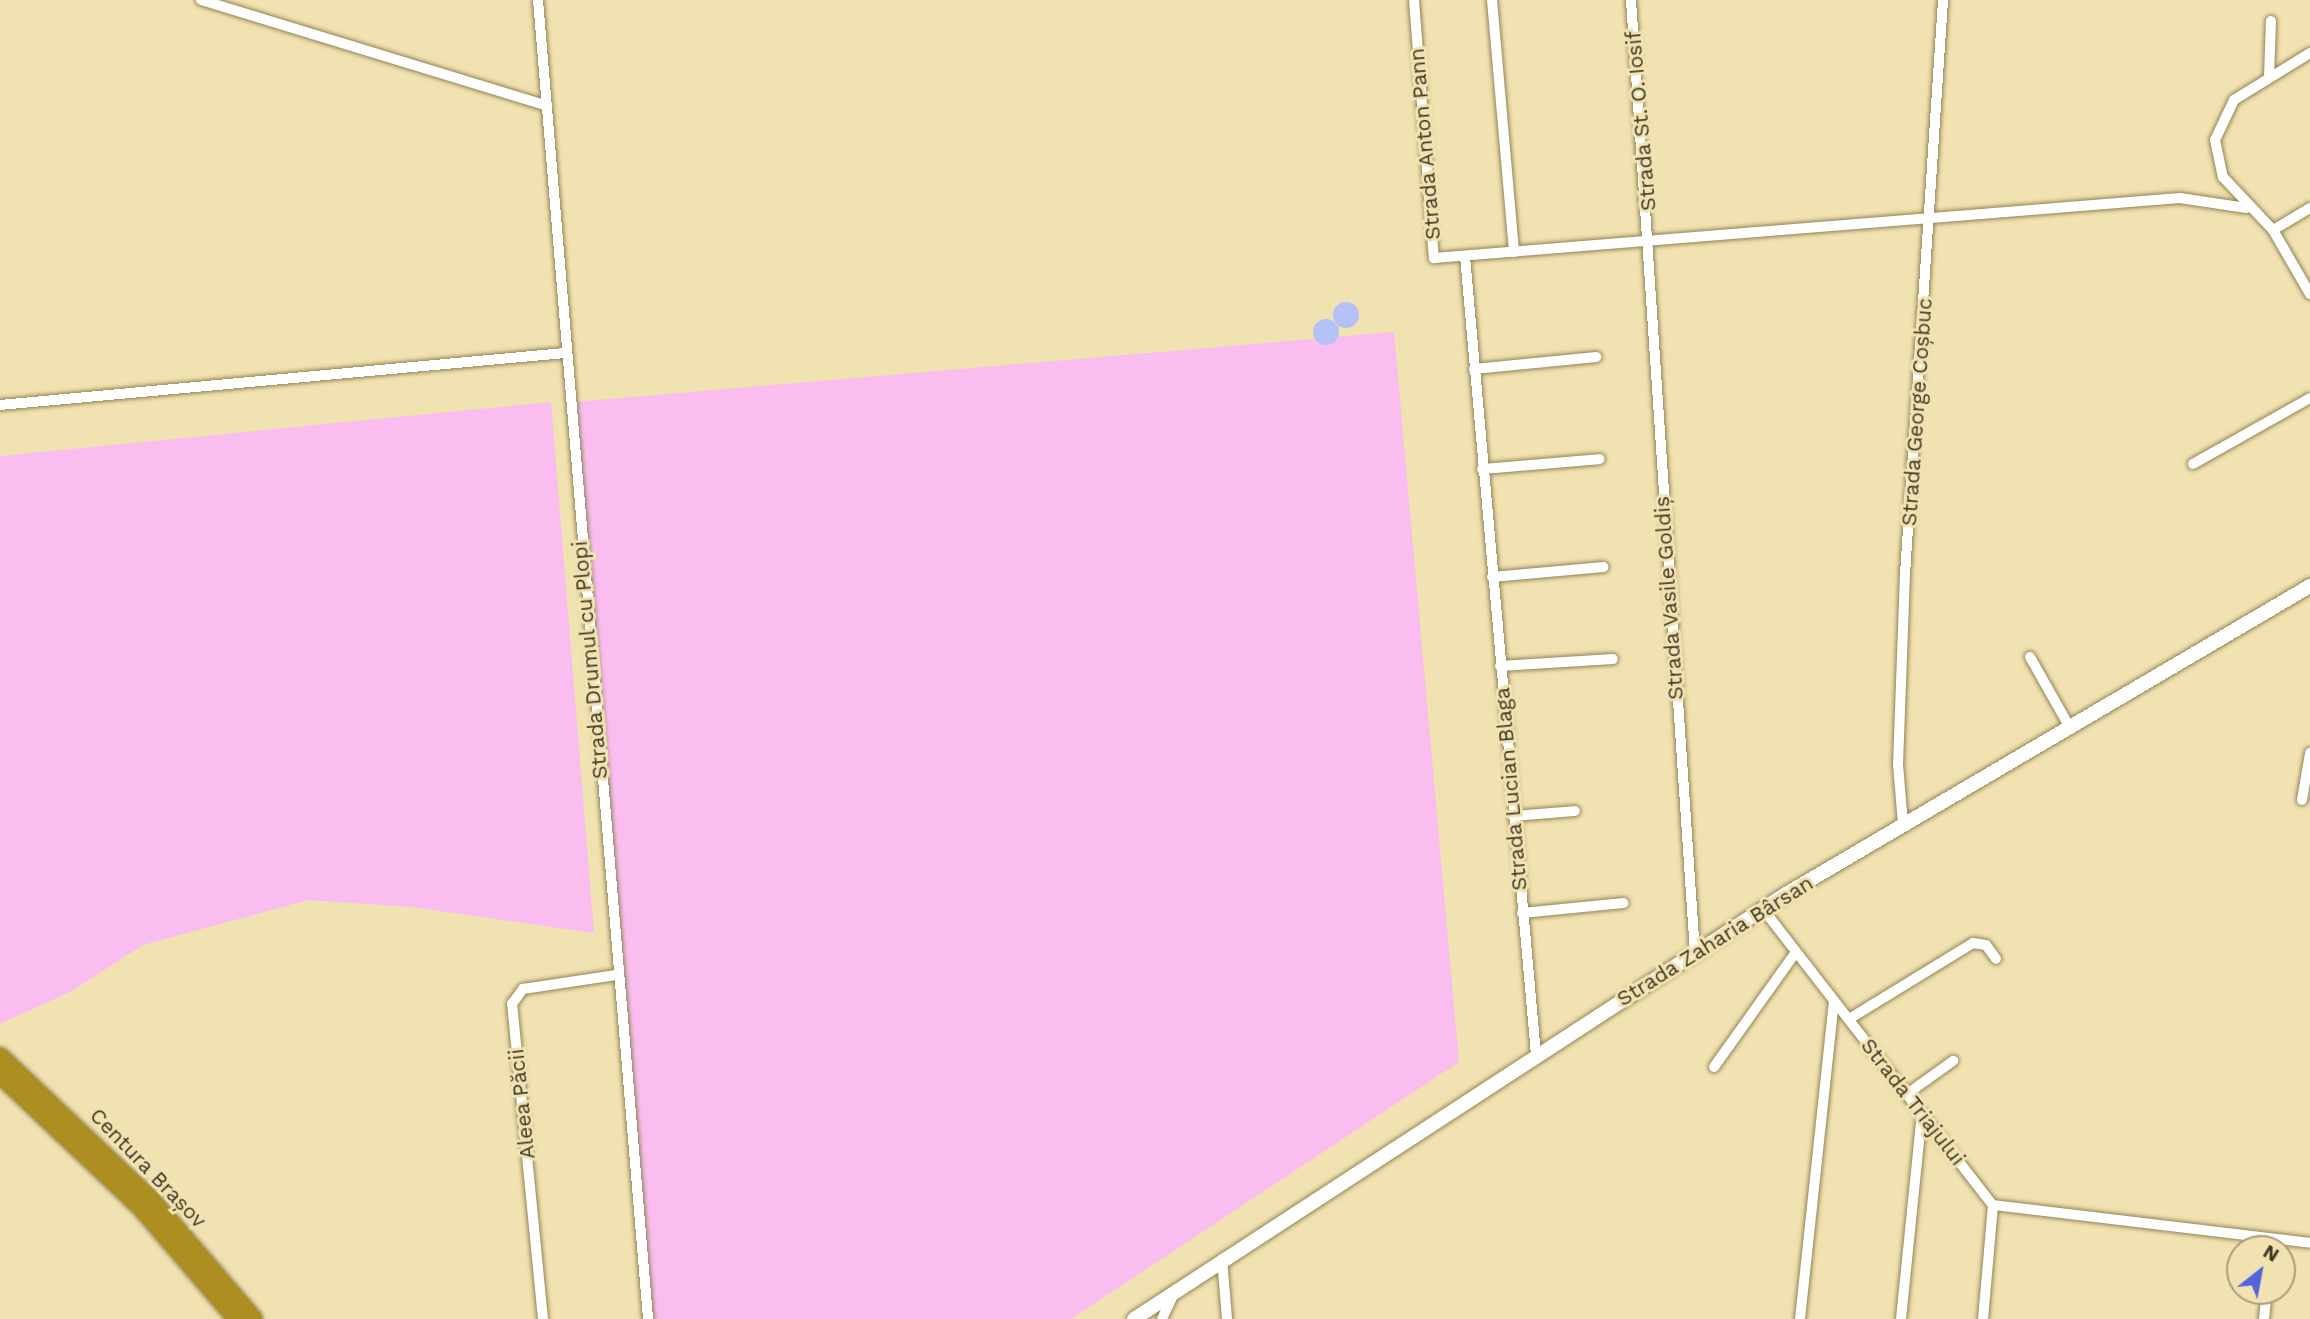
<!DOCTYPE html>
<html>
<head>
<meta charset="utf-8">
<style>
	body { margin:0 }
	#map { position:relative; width:2310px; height:1319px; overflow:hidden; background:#f1e2b1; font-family:"Work Sans",sans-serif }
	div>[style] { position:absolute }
	.green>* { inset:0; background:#fabdef }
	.water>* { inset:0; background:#b3c1f6 }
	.round { border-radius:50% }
	.roads { filter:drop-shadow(0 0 2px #928455) drop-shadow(0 0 2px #928455) }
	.street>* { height:10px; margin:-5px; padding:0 5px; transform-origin:5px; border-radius:5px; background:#fff }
	.secondary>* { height:14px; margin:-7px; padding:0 7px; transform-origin:7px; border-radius:7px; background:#fff }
	.highway>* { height:18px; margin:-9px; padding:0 9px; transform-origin:9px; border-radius:9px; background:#ad8f21 }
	span { translate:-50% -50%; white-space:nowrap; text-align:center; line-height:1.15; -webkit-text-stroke:6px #f1e2b1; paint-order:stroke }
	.street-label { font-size:21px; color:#413a27 }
	.north { position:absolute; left:2226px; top:1235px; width:70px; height:70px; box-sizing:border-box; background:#f1e2b1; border:2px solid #ab9f7a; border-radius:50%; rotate:31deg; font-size:19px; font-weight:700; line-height:28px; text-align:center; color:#413a27 }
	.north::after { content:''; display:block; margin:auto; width:24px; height:32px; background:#5365db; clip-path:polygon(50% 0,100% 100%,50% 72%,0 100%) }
</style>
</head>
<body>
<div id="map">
	<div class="green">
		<div style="clip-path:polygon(1394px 332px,1459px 1062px,1071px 1319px,645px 1319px,574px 402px)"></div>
		<div style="clip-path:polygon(551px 402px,594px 933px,412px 907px,308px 900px,143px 945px,72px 991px,0 1024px,0 456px)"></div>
	</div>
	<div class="water">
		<div class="round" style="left:1333px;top:302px;width:26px;height:26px"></div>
		<div class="round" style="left:1313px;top:319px;width:26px;height:26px"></div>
	</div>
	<div class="roads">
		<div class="street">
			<div style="left:201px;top:0;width:362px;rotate:17deg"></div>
			<div style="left:538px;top:0;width:1324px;rotate:85.23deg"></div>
			<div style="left:1414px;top:0;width:259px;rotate:85.6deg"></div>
			<div style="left:1434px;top:258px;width:748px;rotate:-4.6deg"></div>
			<div style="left:2180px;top:198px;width:67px;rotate:8.6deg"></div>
			<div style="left:1492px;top:0;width:253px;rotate:85deg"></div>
			<div style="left:1631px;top:0;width:955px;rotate:86.16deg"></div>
			<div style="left:2310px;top:53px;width:89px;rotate:148.3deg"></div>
			<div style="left:2234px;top:100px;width:44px;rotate:115.4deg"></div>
			<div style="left:2215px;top:140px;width:38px;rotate:78deg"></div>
			<div style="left:2223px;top:177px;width:73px;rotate:46.7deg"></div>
			<div style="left:2273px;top:230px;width:74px;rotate:60deg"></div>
			<div style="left:2269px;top:77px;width:56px;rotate:-88deg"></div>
			<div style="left:2273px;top:230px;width:43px;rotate:-30.7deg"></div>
			<div style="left:1465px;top:256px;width:801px;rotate:84.92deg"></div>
			<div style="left:1474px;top:369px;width:123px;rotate:-5.6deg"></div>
			<div style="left:0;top:405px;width:567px;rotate:-5.26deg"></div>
			<div style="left:2193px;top:464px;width:134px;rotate:-29.4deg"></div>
			<div style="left:1482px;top:469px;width:118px;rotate:-4.8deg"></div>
			<div style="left:1492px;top:577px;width:112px;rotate:-5.1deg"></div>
			<div style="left:2030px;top:657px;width:79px;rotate:60.5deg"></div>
			<div style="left:1500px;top:666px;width:113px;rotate:-3.5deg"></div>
			<div style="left:2302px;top:800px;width:48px;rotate:-80.3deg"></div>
			<div style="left:1513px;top:816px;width:62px;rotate:-4.6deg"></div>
			<div style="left:1903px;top:824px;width:59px;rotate:-94.8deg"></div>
			<div style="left:1898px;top:765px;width:191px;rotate:-87.9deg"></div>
			<div style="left:1905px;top:574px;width:575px;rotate:-86.21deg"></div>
			<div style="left:1763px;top:909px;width:375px;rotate:52.2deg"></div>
			<div style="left:1993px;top:1205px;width:114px;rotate:95deg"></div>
			<div style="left:1522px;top:913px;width:102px;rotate:-5.6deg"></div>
			<div style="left:1849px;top:1019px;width:145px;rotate:-31.5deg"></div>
			<div style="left:1973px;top:943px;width:13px;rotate:9deg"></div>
			<div style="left:1986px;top:945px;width:17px;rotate:54deg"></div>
			<div style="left:1714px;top:1067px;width:141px;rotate:-54.5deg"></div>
			<div style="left:1907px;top:1094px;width:57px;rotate:-35.7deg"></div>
			<div style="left:1993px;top:1205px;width:319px;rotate:6.8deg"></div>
			<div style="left:1222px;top:1259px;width:60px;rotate:85.2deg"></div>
			<div style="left:543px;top:1319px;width:317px;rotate:-95.6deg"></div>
			<div style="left:512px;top:1004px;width:19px;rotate:-54deg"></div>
			<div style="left:523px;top:989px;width:94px;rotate:-8.6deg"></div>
			<div style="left:1162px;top:1319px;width:33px;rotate:-65deg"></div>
			<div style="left:1800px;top:1319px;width:320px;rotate:-83.9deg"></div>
			<div style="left:1901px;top:1319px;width:207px;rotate:-84.2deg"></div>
			<div style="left:2264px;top:1319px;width:28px;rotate:-84deg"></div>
		</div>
		<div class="secondary">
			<div style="left:1134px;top:1319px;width:778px;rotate:-33.1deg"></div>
			<div style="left:1786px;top:894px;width:608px;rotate:-30.45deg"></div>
		</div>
		<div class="highway">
			<div style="left:0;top:1057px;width:209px;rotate:43.5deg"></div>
			<div style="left:152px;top:1201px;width:155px;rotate:49.4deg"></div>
			<div style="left:0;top:1074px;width:195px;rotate:43.3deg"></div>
			<div style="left:142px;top:1208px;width:146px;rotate:49.4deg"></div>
		</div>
	</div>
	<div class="street-label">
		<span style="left:1641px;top:121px;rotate:-95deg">Strada St. O. Iosif</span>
		<span style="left:1425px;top:144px;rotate:-95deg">Strada Anton Pann</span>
		<span style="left:1917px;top:412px;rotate:-86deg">Strada George Coșbuc</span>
		<span style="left:1669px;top:598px;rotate:-94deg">Strada Vasile Goldiș</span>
		<span style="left:590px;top:660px;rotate:-95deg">Strada Drumul cu Plopi</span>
		<span style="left:1511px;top:789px;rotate:-95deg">Strada Lucian Blaga</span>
		<span style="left:1715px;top:941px;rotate:-32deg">Strada Zaharia Bârsan</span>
		<span style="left:1913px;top:1102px;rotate:52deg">Strada Triajului</span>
		<span style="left:522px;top:1104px;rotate:-96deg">Aleea Păcii</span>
		<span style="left:148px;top:1168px;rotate:46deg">Centura Brașov</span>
	</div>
	<div class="north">N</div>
</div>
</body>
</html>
